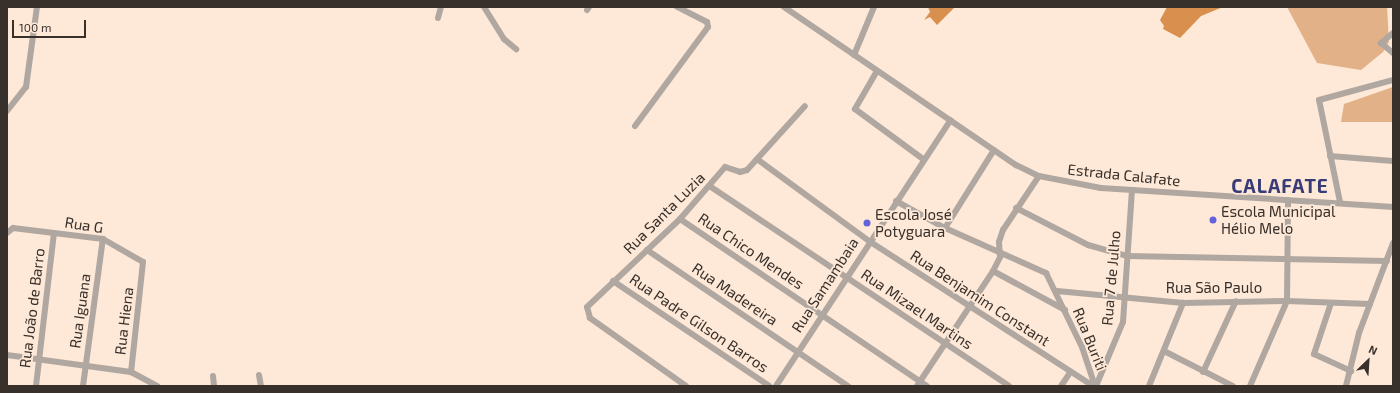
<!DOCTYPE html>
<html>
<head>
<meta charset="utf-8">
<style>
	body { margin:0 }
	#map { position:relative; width:1400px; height:393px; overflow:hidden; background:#fee8d7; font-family:"Exo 2",sans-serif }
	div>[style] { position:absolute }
	.green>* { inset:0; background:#e3b188 }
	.water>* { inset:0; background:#d9904e }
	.minor>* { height:6px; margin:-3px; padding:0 3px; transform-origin:3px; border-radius:3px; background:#b0a7a0 }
	.dots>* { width:11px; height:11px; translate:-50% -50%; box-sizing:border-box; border:2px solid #fee8d7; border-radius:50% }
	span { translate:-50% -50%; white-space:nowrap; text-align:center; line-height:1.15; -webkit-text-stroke:3.5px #fee8d7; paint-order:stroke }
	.street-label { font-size:15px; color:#38302a }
	.poi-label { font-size:15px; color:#38302a }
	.left { translate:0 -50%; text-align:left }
	.district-label { font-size:19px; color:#383b77; font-weight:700; letter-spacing:1px }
	.frame { position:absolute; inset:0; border:8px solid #38302a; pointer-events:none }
	.north { position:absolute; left:1348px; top:341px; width:40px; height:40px; -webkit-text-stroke:3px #fee8d7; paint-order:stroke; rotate:25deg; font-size:11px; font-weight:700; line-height:16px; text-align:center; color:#38302a }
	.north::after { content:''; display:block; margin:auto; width:14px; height:18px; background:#38302a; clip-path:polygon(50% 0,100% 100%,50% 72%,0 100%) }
	.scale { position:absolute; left:12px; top:20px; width:74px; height:18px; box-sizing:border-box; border:2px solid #38302a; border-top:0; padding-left:5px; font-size:12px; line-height:14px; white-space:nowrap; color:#38302a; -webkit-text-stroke:3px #fee8d7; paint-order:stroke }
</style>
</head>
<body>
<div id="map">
	<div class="green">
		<div style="clip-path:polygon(1287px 7px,1387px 7px,1389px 42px,1383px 52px,1361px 70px,1317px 63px)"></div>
		<div style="clip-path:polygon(1393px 87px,1393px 122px,1341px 122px,1344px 104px)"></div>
	</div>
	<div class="water">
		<div style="clip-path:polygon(928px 7px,955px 7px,937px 25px,930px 17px,924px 20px,930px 12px)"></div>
		<div style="clip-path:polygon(1167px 7px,1223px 7px,1201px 16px,1180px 38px,1163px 29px,1164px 26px,1160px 20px)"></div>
	</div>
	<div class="minor">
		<div style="left:484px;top:7px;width:38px;rotate:58deg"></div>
		<div style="left:504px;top:39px;width:16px;rotate:40deg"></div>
		<div style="left:784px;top:7px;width:281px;rotate:34.3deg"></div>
		<div style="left:1016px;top:165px;width:25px;rotate:26deg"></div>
		<div style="left:1039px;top:176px;width:63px;rotate:11deg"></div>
		<div style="left:1101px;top:188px;width:293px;rotate:3.7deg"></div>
		<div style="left:587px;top:10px;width:4px;rotate:-56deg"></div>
		<div style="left:438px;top:18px;width:11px;rotate:-75deg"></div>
		<div style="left:1393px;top:33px;width:16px;rotate:140deg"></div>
		<div style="left:1381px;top:43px;width:16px;rotate:40deg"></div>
		<div style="left:854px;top:55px;width:52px;rotate:-67.4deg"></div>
		<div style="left:877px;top:71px;width:44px;rotate:120.1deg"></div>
		<div style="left:855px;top:109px;width:84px;rotate:36.3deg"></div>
		<div style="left:7px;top:111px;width:31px;rotate:-52deg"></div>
		<div style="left:26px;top:87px;width:81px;rotate:-82.2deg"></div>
		<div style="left:635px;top:126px;width:123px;rotate:-53.6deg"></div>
		<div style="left:708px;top:27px;width:5px;rotate:-101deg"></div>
		<div style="left:707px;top:22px;width:34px;rotate:-153deg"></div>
		<div style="left:1330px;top:156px;width:63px;rotate:4.5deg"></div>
		<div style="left:757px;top:159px;width:139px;rotate:36.2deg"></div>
		<div style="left:869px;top:241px;width:267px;rotate:32.9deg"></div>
		<div style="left:711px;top:187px;width:358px;rotate:33.7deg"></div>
		<div style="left:896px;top:201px;width:56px;rotate:28.9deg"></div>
		<div style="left:945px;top:228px;width:111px;rotate:24deg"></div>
		<div style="left:1046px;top:273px;width:82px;rotate:64.1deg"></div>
		<div style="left:1082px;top:347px;width:41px;rotate:71.6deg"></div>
		<div style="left:1340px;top:202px;width:104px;rotate:-101.6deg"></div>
		<div style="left:1319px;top:100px;width:77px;rotate:-15.1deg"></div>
		<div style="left:1016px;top:208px;width:81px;rotate:27.2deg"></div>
		<div style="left:1088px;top:245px;width:41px;rotate:15.8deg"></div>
		<div style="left:1127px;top:256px;width:260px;rotate:1.1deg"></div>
		<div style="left:680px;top:219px;width:298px;rotate:34.1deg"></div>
		<div style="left:945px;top:228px;width:92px;rotate:-57.9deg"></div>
		<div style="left:7px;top:233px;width:8px;rotate:-40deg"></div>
		<div style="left:13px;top:228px;width:91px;rotate:7deg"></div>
		<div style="left:103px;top:239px;width:46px;rotate:29.9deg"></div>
		<div style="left:143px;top:262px;width:111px;rotate:96.2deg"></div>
		<div style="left:647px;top:250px;width:243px;rotate:34.1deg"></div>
		<div style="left:993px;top:271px;width:82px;rotate:28.4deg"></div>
		<div style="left:613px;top:281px;width:188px;rotate:33.9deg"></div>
		<div style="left:1057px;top:291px;width:127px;rotate:5.4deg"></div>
		<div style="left:1183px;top:303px;width:104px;rotate:-1.1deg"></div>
		<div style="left:1287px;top:301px;width:83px;rotate:2.1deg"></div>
		<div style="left:1331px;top:303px;width:54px;rotate:108.4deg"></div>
		<div style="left:1314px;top:354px;width:41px;rotate:24.7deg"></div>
		<div style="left:1164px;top:351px;width:77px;rotate:26.9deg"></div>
		<div style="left:7px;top:355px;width:125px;rotate:7.8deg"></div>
		<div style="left:131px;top:372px;width:30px;rotate:28deg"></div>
		<div style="left:1203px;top:372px;width:78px;rotate:-65.1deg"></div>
		<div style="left:259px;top:375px;width:11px;rotate:80deg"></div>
		<div style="left:213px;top:376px;width:10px;rotate:84deg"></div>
		<div style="left:36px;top:386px;width:154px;rotate:-83.3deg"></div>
		<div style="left:83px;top:386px;width:148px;rotate:-82.3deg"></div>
		<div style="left:686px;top:386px;width:118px;rotate:-144.7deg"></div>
		<div style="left:590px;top:318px;width:11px;rotate:-105deg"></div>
		<div style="left:587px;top:307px;width:128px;rotate:-43.4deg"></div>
		<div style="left:680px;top:219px;width:69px;rotate:-49.1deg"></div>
		<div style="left:725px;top:167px;width:16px;rotate:18deg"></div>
		<div style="left:740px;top:172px;width:7px;rotate:-16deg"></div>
		<div style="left:747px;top:170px;width:86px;rotate:-47.8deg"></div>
		<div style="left:776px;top:386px;width:318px;rotate:-56.7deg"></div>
		<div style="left:917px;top:386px;width:138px;rotate:-56.5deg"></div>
		<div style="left:993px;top:271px;width:16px;rotate:-63deg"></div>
		<div style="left:1000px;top:257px;width:15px;rotate:-94deg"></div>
		<div style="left:999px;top:242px;width:13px;rotate:-72deg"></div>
		<div style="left:1003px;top:230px;width:65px;rotate:-56.3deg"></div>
		<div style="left:1061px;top:386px;width:14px;rotate:-56deg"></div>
		<div style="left:1096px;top:386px;width:69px;rotate:-67.1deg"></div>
		<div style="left:1123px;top:322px;width:132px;rotate:-86.1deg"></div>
		<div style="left:1149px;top:386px;width:90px;rotate:-67.7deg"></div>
		<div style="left:1250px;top:386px;width:93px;rotate:-66.5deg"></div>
		<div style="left:1287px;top:301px;width:101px;rotate:-89.4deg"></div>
		<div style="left:1346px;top:386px;width:55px;rotate:-76.2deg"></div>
		<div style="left:1359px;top:333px;width:96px;rotate:-69.3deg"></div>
	</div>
	<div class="dots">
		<div style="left:1213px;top:220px;background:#6263dc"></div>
		<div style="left:867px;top:223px;background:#6263dc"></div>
	</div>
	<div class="street-label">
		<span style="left:1124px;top:175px;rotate:6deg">Estrada Calafate</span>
		<span style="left:664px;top:213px;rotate:-45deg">Rua Santa Luzia</span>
		<span style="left:84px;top:225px;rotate:9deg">Rua G</span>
		<span style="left:751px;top:251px;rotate:34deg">Rua Chico Mendes</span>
		<span style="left:1111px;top:278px;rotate:-85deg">Rua 7 de Julho</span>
		<span style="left:825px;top:285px;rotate:-57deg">Rua Samambaia</span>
		<span style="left:1214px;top:288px">Rua São Paulo</span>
		<span style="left:735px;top:294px;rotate:34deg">Rua Madereira</span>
		<span style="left:980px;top:298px;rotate:33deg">Rua Benjamim Constant</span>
		<span style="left:32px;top:308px;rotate:-83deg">Rua João de Barro</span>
		<span style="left:917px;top:309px;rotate:34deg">Rua Mizael Martins</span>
		<span style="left:80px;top:311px;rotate:-82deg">Rua Iguana</span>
		<span style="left:124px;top:321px;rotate:-83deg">Rua Hiena</span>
		<span style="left:699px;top:323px;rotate:34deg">Rua Padre Gilson Barros</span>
		<span style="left:1090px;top:339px;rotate:68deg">Rua Buriti</span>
	</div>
	<div class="poi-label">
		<span class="left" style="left:1221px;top:220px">Escola Municipal<br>Hélio Melo</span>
		<span class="left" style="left:875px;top:223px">Escola José<br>Potyguara</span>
	</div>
	<div class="district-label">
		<span style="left:1280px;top:186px">CALAFATE</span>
	</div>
	<div class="frame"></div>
	<div class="north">N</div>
	<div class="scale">100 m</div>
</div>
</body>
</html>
